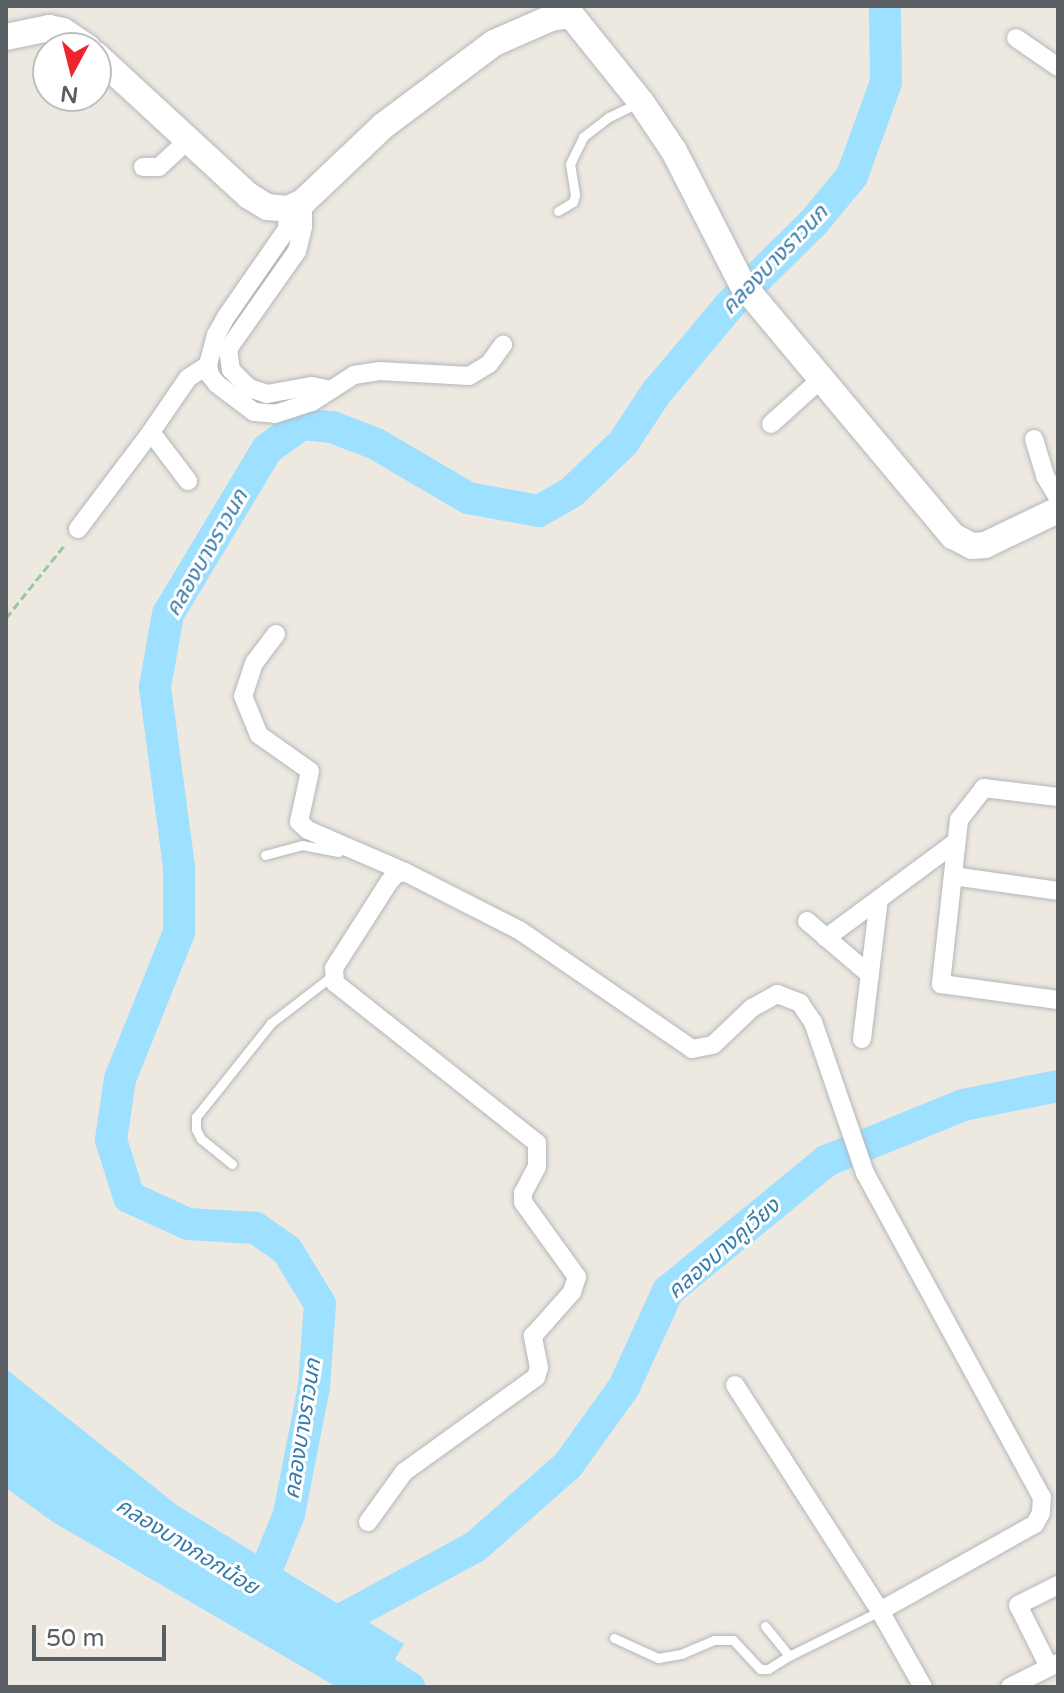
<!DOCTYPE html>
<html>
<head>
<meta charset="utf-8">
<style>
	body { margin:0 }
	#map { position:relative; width:1064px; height:1693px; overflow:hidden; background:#ede8e0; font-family:"Varela Round","Noto Sans Thai",sans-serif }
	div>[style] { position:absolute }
	.water>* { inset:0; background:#9de0ff }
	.river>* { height:32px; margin:-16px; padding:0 16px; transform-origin:16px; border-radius:16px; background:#9de0ff }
	.path>* { height:3px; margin-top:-1.5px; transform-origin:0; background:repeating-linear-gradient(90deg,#96c99e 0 8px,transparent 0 12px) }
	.roads { filter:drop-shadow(0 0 2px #b3b7bb) drop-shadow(0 0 2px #b3b7bb) }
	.lane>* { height:9px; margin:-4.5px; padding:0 4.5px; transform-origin:4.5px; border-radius:4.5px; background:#fff }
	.street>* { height:18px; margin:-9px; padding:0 9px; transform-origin:9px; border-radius:9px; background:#fff }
	.secondary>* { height:26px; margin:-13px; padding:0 13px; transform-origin:13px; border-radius:13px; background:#fff }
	span { translate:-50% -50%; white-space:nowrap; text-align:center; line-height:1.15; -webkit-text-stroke:6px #fff; paint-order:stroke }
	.water-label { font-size:22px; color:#367caa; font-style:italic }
	.frame { position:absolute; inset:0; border:8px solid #595e62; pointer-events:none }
	.north { position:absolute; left:32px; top:32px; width:80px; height:80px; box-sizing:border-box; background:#fff; border:2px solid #bdbfc0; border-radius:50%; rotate:187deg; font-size:22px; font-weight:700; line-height:32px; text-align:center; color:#595e62 }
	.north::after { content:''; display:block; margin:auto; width:28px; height:36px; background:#ee252c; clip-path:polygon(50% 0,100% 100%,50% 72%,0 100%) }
	.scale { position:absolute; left:32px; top:1625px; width:134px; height:36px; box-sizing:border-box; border:4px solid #595e62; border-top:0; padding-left:10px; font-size:24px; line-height:28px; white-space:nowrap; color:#595e62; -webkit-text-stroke:6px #fff; paint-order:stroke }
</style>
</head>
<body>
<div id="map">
	<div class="water">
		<div style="clip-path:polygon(6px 1369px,178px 1506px,404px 1644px,378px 1687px,337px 1687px,53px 1522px,6px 1488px)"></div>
	</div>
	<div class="river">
		<div style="left:258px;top:1591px;width:83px;rotate:-68.1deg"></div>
		<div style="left:289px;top:1514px;width:130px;rotate:-78.9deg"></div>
		<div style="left:314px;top:1386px;width:82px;rotate:-85.8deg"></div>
		<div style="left:320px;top:1304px;width:63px;rotate:-121.4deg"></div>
		<div style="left:287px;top:1250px;width:39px;rotate:-145deg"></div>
		<div style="left:255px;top:1228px;width:67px;rotate:-176.6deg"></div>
		<div style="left:188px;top:1224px;width:65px;rotate:-155.4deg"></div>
		<div style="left:129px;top:1197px;width:60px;rotate:-107.5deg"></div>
		<div style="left:111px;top:1140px;width:62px;rotate:-81.6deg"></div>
		<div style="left:120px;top:1079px;width:158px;rotate:-68.1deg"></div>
		<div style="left:179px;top:932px;width:65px;rotate:-90deg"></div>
		<div style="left:179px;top:867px;width:182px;rotate:-97.6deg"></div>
		<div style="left:155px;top:687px;width:74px;rotate:-79.9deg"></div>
		<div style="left:168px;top:614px;width:192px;rotate:-59deg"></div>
		<div style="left:267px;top:449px;width:43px;rotate:-35.5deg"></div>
		<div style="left:302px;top:424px;width:30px;rotate:6deg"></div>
		<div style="left:332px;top:427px;width:47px;rotate:21.1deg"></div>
		<div style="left:376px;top:444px;width:107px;rotate:30.4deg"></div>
		<div style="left:468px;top:498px;width:72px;rotate:10.4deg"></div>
		<div style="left:539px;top:511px;width:38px;rotate:-30deg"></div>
		<div style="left:572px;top:492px;width:71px;rotate:-43.9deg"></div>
		<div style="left:623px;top:443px;width:60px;rotate:-56.6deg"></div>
		<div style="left:656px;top:393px;width:114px;rotate:-50deg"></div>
		<div style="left:729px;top:306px;width:120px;rotate:-44.7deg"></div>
		<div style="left:814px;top:222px;width:60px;rotate:-50.4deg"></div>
		<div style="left:852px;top:176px;width:100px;rotate:-70.1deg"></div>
		<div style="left:886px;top:82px;width:76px;rotate:-90.8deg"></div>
		<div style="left:320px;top:1631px;width:176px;rotate:-28.5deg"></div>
		<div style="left:475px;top:1547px;width:124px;rotate:-41.4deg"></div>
		<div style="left:568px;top:1465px;width:96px;rotate:-54.3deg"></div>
		<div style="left:624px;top:1387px;width:106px;rotate:-65.4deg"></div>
		<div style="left:668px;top:1291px;width:205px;rotate:-39.4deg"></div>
		<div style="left:826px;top:1161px;width:148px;rotate:-22.2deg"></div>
		<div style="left:963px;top:1105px;width:97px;rotate:-11.3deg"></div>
		<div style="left:350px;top:1650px;width:70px;rotate:32.1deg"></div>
	</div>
	<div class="path">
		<div style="left:6px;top:618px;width:96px;rotate:-51.3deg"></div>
	</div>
	<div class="roads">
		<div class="lane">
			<div style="left:558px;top:211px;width:17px;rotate:-31deg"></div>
			<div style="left:573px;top:202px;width:7px;rotate:-74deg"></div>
			<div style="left:575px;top:195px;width:31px;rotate:-99deg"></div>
			<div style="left:570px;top:164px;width:30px;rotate:-64deg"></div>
			<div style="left:583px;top:137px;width:33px;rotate:-38deg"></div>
			<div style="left:609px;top:117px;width:32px;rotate:-26deg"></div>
			<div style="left:265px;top:855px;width:38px;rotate:-15deg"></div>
			<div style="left:302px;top:845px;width:37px;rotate:11deg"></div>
			<div style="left:232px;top:1164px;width:40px;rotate:-141deg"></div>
			<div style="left:201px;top:1139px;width:11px;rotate:-117deg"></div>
			<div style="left:196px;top:1129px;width:12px;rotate:-90deg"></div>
			<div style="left:196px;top:1117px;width:120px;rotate:-51.4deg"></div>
			<div style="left:271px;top:1023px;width:77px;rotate:-37.6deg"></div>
			<div style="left:765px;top:1626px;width:38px;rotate:51deg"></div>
			<div style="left:789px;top:1656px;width:102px;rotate:-26.3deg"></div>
			<div style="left:614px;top:1638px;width:48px;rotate:24.4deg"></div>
			<div style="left:658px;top:1658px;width:23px;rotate:-10deg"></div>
			<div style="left:681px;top:1654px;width:36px;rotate:-23deg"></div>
			<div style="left:714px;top:1640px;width:19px"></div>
			<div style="left:733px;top:1640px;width:40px;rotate:47deg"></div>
			<div style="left:760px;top:1669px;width:8px"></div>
			<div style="left:768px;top:1669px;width:25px;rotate:-32deg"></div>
		</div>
		<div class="street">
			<div style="left:1016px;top:38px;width:51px;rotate:34.6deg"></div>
			<div style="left:143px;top:167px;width:16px"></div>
			<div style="left:159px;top:167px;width:40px;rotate:-43deg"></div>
			<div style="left:303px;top:202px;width:25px;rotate:90deg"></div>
			<div style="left:303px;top:227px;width:25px;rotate:104deg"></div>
			<div style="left:297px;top:251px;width:120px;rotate:125.1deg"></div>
			<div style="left:228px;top:349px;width:21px;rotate:82deg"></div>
			<div style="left:231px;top:370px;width:25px;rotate:45deg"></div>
			<div style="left:249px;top:388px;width:19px;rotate:18deg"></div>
			<div style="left:267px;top:394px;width:46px;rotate:-10.1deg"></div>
			<div style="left:312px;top:386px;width:19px;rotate:12deg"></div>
			<div style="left:288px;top:209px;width:20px;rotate:93deg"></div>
			<div style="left:287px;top:229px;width:107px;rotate:124.7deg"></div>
			<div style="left:226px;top:317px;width:21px;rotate:119deg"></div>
			<div style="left:216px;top:335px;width:31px;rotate:105deg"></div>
			<div style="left:208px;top:365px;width:10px;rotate:79deg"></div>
			<div style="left:210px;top:375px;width:11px;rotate:52deg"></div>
			<div style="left:217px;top:384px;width:46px;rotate:37.1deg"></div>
			<div style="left:254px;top:412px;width:21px;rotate:5deg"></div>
			<div style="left:275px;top:414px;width:39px;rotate:-18deg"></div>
			<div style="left:312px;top:402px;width:50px;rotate:-32.7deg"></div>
			<div style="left:354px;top:375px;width:25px;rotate:-9deg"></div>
			<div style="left:379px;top:371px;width:90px;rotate:3.2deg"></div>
			<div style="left:469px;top:376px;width:23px;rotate:-31deg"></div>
			<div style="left:489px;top:364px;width:24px;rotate:-54deg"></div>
			<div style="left:771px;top:424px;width:66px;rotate:-41.9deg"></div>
			<div style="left:1034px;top:439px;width:39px;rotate:73deg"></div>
			<div style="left:1045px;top:476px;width:26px;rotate:59deg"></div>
			<div style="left:188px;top:481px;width:61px;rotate:-127.1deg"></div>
			<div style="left:151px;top:432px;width:65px;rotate:-55.6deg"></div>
			<div style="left:188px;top:378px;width:24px;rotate:-33deg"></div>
			<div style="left:78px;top:529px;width:121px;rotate:-53deg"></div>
			<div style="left:276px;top:634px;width:36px;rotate:127deg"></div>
			<div style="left:254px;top:663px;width:35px;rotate:108deg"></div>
			<div style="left:243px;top:696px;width:42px;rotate:67.7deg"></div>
			<div style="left:259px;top:735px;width:62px;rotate:35.2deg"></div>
			<div style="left:310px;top:771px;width:52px;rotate:102.2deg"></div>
			<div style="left:299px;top:822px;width:12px;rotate:42deg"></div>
			<div style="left:308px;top:830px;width:106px;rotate:23.4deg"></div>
			<div style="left:1058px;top:797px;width:75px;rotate:-173.1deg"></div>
			<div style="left:984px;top:788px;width:41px;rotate:128deg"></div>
			<div style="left:959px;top:820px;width:165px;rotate:96.3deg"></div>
			<div style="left:941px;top:984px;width:118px;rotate:7.8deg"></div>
			<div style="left:953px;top:876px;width:106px;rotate:8.1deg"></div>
			<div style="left:807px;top:921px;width:83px;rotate:40.6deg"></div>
			<div style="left:826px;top:938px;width:162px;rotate:-36.4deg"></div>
			<div style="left:862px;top:1039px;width:141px;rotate:-83.1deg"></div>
			<div style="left:735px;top:1385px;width:269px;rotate:57.3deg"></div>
			<div style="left:368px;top:1522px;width:62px;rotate:-54.2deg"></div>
			<div style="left:404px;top:1472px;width:163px;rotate:-35.7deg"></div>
			<div style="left:536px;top:1377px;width:9px;rotate:-72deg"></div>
			<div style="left:539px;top:1368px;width:33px;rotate:-101deg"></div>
			<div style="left:533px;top:1336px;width:59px;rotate:-48.4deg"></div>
			<div style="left:572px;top:1292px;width:16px;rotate:-72deg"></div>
			<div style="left:577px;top:1277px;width:92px;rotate:-125.8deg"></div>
			<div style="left:523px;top:1202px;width:9px;rotate:-90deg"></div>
			<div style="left:523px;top:1193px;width:30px;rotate:-62deg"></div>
			<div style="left:537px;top:1167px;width:24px;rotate:-90deg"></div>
			<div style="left:537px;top:1143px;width:258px;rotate:-141.6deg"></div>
			<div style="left:335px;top:983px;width:15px;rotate:-94deg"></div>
			<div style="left:334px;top:968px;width:102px;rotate:-57.4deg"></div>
			<div style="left:389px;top:882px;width:11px;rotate:-49deg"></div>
			<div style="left:396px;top:874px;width:9px;rotate:-13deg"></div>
			<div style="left:405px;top:872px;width:128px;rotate:27deg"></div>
			<div style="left:519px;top:930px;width:210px;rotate:34.5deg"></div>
			<div style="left:692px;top:1049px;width:21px;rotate:-11deg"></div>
			<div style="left:713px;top:1045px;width:54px;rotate:-43.5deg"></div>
			<div style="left:752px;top:1008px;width:29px;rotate:-29deg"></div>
			<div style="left:777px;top:994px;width:25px;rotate:21deg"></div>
			<div style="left:800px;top:1003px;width:23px;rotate:56deg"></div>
			<div style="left:813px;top:1022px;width:160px;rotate:71deg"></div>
			<div style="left:865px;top:1173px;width:369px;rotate:61.4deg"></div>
			<div style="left:1042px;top:1497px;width:16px;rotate:94deg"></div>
			<div style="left:1041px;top:1513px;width:13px;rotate:119deg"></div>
			<div style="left:1035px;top:1524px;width:178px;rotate:150.7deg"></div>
			<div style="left:880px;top:1611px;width:87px;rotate:60.5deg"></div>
			<div style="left:1049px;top:1667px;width:69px;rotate:-116.6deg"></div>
			<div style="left:1018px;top:1605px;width:45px;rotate:-26.6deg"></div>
			<div style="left:1010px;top:1687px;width:54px;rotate:-26.6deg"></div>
		</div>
		<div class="secondary">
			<div style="left:6px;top:37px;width:44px;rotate:-11.8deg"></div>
			<div style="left:49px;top:28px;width:14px;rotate:12deg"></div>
			<div style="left:63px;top:31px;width:30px;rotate:34deg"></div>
			<div style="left:96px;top:55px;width:208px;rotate:42.7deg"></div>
			<div style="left:249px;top:196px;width:21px;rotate:31deg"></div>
			<div style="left:267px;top:207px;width:21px;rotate:5deg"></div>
			<div style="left:288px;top:209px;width:17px;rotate:-25deg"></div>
			<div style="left:303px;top:202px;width:110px;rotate:-43.5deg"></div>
			<div style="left:383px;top:126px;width:139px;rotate:-36.8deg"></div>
			<div style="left:494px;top:43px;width:62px;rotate:-23.7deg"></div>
			<div style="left:551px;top:18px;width:20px;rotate:-9deg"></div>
			<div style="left:571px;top:15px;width:112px;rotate:51.2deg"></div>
			<div style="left:641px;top:102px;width:59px;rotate:56deg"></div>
			<div style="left:674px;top:151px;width:149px;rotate:62.9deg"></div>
			<div style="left:742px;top:284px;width:329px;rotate:50.1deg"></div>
			<div style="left:953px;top:536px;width:21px;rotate:28deg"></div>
			<div style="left:972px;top:546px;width:13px;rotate:-4deg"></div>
			<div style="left:985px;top:545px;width:81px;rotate:-25.6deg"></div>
		</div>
	</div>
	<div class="water-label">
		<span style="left:775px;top:260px;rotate:-46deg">คลองบางราวนก</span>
		<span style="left:207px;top:553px;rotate:-60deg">คลองบางราวนก</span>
		<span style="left:724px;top:1249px;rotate:-41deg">คลองบางคูเวียง</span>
		<span style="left:303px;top:1429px;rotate:-81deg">คลองบางราวนก</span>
		<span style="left:187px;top:1547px;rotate:32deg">คลองบางกอกน้อย</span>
	</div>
	<div class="frame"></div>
	<div class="north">N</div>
	<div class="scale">50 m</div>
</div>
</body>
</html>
